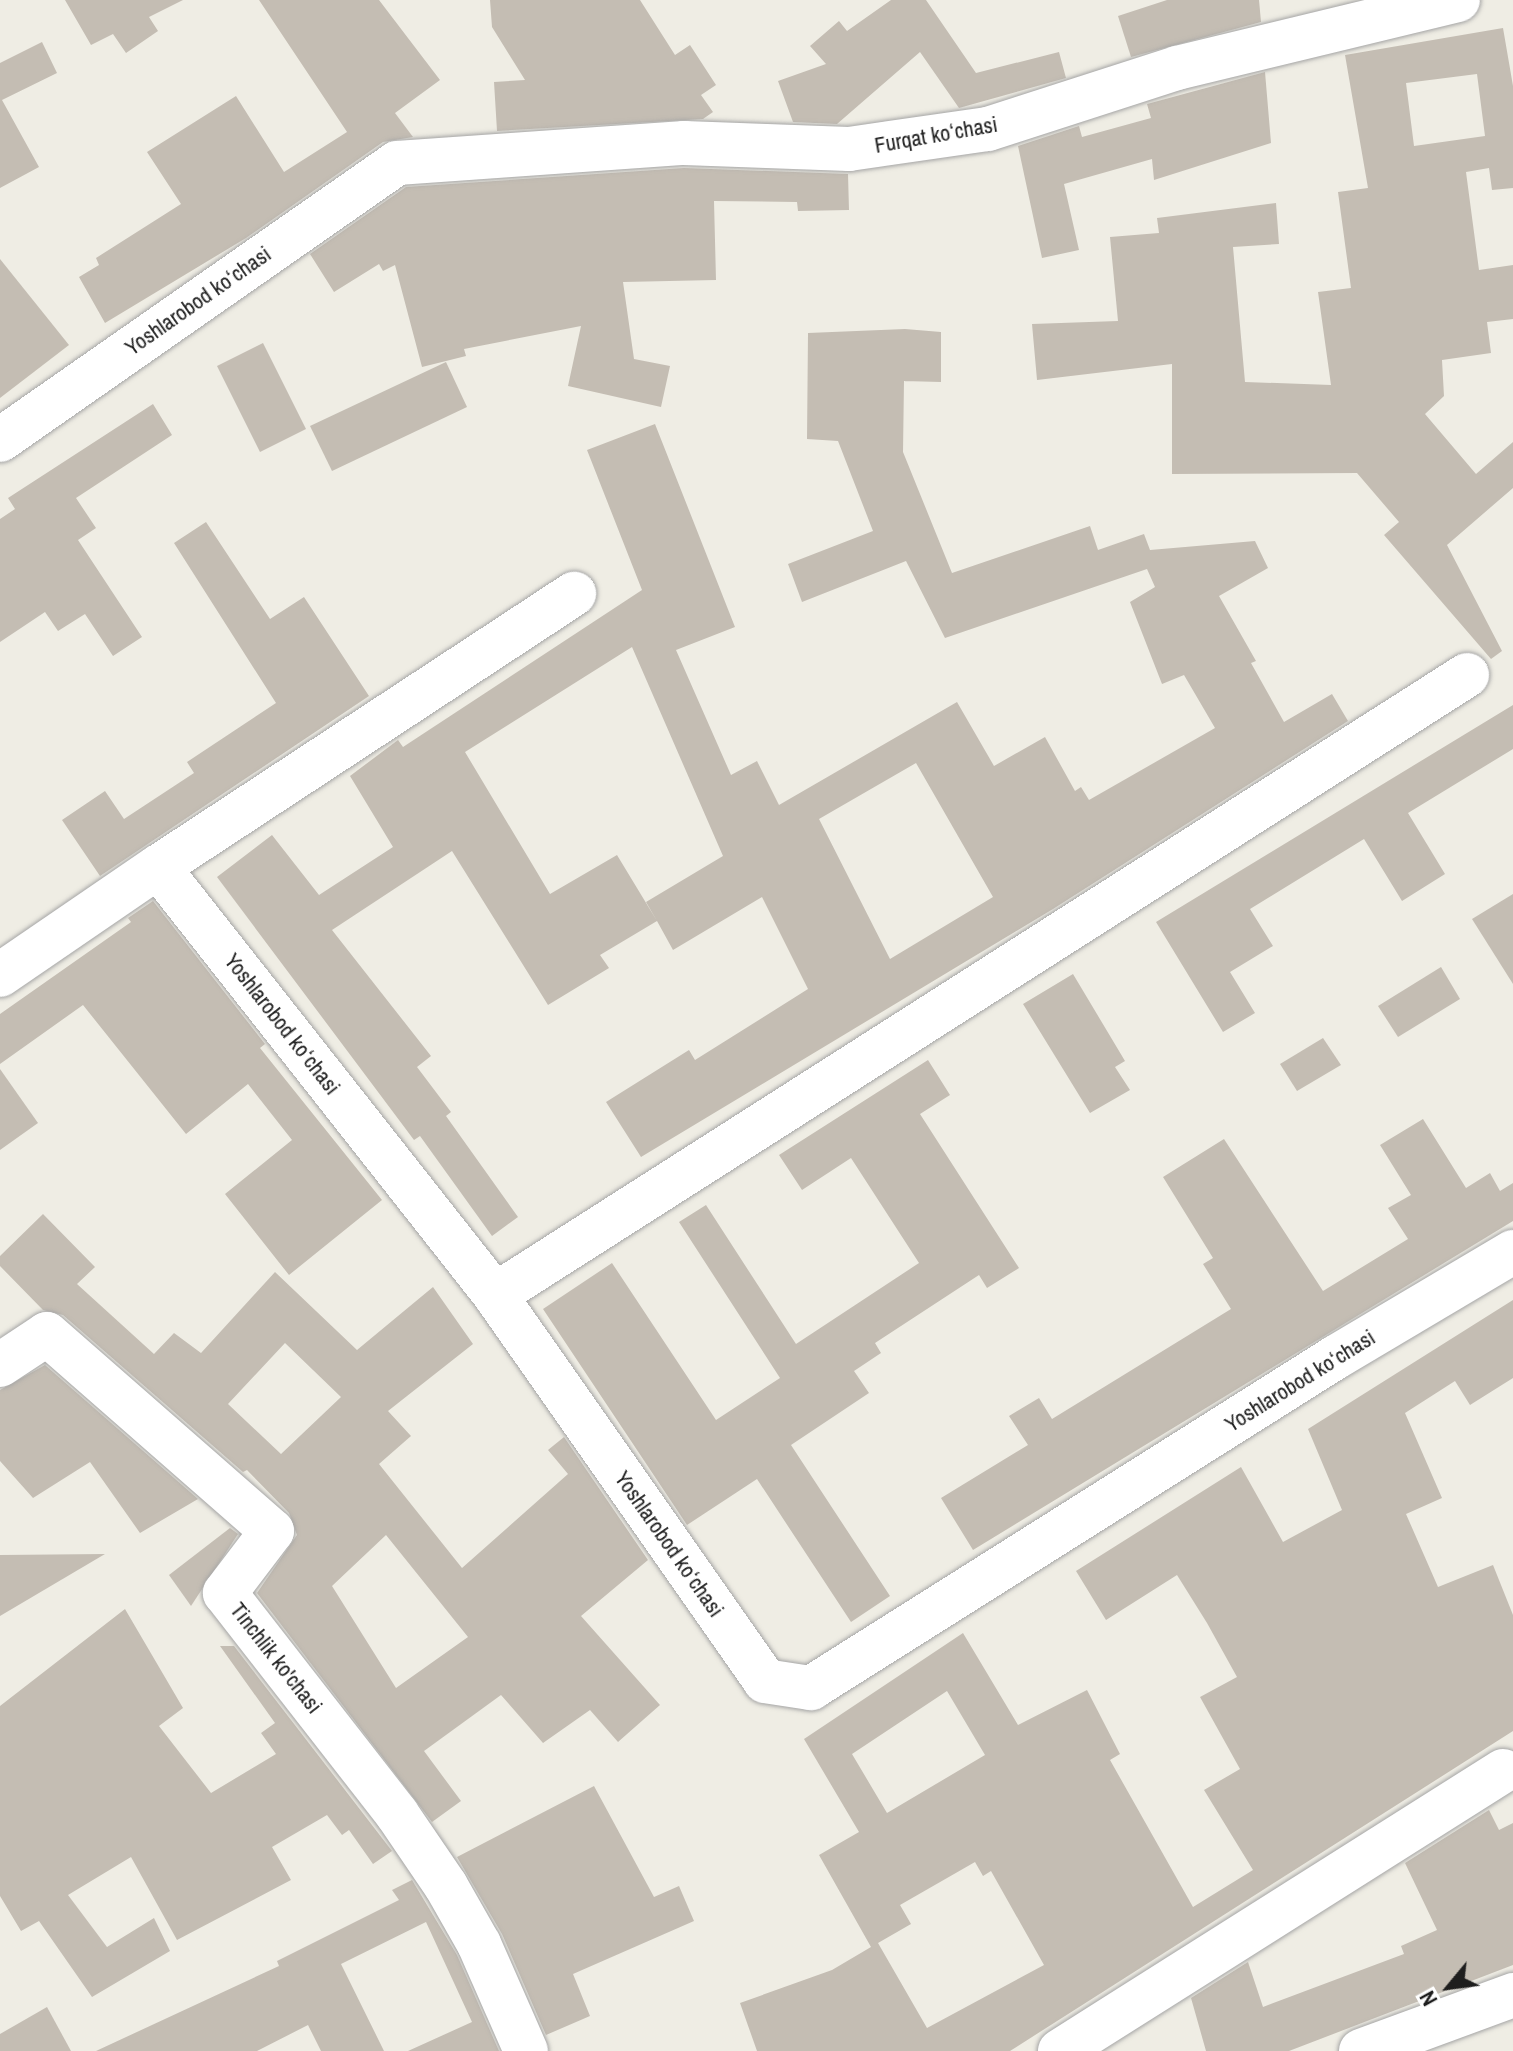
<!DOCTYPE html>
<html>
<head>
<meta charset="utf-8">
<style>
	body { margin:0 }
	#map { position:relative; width:1513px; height:2051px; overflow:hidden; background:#efede4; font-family:"Archivo Narrow",sans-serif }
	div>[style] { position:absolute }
	.building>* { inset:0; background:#c4bdb3 }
	.roads { filter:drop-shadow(0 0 2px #a5a5a5) drop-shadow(0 0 2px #a5a5a5) }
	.street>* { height:44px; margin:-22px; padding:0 22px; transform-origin:22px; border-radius:22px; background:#fff }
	span { translate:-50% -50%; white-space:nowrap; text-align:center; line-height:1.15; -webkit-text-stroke:8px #fff; paint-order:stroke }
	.street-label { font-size:22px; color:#1e1e1e }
	.north { position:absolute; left:1409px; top:1947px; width:80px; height:80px; -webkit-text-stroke:6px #fff; paint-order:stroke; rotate:241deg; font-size:22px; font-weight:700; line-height:32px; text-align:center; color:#1e1e1e }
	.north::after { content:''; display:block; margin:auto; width:28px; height:36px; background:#1e1e1e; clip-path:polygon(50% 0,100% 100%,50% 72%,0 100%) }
</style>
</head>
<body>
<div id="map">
	<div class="building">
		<div style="clip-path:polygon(65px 0,183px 0,149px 17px,158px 31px,126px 53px,113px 34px,91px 45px)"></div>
		<div style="clip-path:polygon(259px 0,379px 0,440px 80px,395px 113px,413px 137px,383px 142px,246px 238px,105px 323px,79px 277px,99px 265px,96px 258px,181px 204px,147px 152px,236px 96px,284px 172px,347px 132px)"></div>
		<div style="clip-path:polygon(490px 0,640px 0,675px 55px,690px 45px,716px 85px,701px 95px,713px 112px,703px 119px,497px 131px,494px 82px,525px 80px,492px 27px)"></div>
		<div style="clip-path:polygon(891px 0,926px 0,976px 73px,1059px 52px,1066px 78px,959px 108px,920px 52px,837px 124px,793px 122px,778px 81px,826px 64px,810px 46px,839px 21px,847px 31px)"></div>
		<div style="clip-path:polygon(1167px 0,1259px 0,1261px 22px,1131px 57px,1118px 16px)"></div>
		<div style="clip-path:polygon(evenodd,1503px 28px,1513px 86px,1513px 188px,1492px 190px,1489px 168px,1466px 172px,1479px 270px,1513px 265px,1513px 319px,1487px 322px,1491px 353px,1442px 360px,1444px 396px,1425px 414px,1476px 474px,1513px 442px,1513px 488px,1447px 545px,1502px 651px,1491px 659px,1384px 535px,1399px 522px,1357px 473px,1172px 474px,1172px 364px,1037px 380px,1032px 324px,1118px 321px,1110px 237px,1159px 233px,1157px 218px,1276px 203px,1279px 244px,1233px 247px,1245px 382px,1331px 385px,1318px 292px,1351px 288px,1338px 192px,1368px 188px,1345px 55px,1503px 28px,1477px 74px,1485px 136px,1414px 146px,1406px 83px,1477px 74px)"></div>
		<div style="clip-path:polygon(42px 42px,57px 73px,2px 100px,39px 167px,0 188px,0 63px)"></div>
		<div style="clip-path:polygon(1265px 72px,1271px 143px,1154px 180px,1152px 159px,1064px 184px,1079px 250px,1042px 258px,1018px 146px,1079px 126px,1082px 137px,1151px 118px,1147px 104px)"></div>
		<div style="clip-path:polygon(684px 168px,848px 174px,849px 210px,798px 211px,797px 202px,714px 201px,716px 280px,623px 282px,634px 359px,670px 366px,661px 407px,568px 386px,581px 326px,464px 349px,466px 356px,422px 367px,395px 265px,383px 271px,379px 264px,334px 292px,310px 254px,406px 187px)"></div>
		<div style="clip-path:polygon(0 259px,69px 345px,0 398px)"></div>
		<div style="clip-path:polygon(evenodd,905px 329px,941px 332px,941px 382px,904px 381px,903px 452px,952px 573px,1090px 526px,1098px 550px,1144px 534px,1150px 550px,1255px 541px,1268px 568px,1219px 596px,1256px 661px,1251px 663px,1284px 722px,1332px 694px,1348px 721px,1053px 909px,641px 1157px,606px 1102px,689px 1050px,695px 1060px,808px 989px,762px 897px,673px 950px,657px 921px,600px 955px,609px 968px,548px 1005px,452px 851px,332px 930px,431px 1056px,417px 1067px,451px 1112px,446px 1116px,518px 1217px,492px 1236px,420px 1136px,414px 1140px,217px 877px,272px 835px,319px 895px,393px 847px,350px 776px,398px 740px,403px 747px,642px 590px,587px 450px,655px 424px,735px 627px,676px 650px,731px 775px,757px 761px,779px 805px,957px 702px,994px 766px,1045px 737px,1075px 791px,1081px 787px,1089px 800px,1215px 728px,1184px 675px,1162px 684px,1130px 602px,1155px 587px,1147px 569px,945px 638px,906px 561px,802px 602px,788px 564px,873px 531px,838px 441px,807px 439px,808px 333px,905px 329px,632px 647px,723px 856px,646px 902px,657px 921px,617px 855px,550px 894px,465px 752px,632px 647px,905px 329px,916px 763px,993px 897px,890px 959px,819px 819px,916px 763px)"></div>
		<div style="clip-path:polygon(263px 343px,306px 429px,260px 452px,217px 366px)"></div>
		<div style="clip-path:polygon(446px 362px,467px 407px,332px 471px,310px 426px)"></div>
		<div style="clip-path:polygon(153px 404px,172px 435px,76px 498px,96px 528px,78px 540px,142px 637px,113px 656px,85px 614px,58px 631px,45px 612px,0 642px,0 519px,15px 509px,8px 498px)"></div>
		<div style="clip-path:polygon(206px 522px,270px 619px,304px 597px,369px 696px,100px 876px,62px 820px,105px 791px,124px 819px,194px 773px,187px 762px,276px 703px,174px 543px)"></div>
		<div style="clip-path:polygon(1513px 705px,1513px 749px,1408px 813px,1445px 874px,1402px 901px,1364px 839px,1250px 909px,1273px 946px,1230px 972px,1255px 1013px,1223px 1032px,1156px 922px)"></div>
		<div style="clip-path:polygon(1513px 894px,1513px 984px,1472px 919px)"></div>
		<div style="clip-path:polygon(153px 901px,265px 1044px,260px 1048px,382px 1200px,289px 1275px,225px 1194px,292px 1140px,248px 1084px,186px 1134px,83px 1005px,0 1064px,0 1014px,131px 922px,128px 918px)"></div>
		<div style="clip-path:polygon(1441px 967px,1460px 999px,1398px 1037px,1378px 1006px)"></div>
		<div style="clip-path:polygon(1073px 974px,1125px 1061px,1115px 1067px,1130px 1090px,1090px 1113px,1023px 1004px)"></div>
		<div style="clip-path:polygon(1323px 1038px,1341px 1065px,1297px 1091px,1280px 1064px)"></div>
		<div style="clip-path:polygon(928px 1060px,950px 1095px,920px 1114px,1019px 1268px,987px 1288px,979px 1275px,875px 1343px,881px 1353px,854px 1371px,869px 1393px,791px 1445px,890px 1596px,851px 1622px,757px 1479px,687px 1525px,543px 1309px,612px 1263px,716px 1420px,780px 1378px,679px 1222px,706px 1205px,796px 1344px,919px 1263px,851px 1158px,802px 1190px,779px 1155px)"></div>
		<div style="clip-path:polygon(0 1069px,38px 1123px,0 1150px)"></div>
		<div style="clip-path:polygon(1423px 1119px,1466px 1188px,1490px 1173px,1500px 1191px,1513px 1183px,1513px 1221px,973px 1550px,941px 1498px,1028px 1445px,1009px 1416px,1039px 1398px,1052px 1419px,1231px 1309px,1203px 1264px,1213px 1258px,1163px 1177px,1224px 1139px,1323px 1291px,1408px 1239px,1388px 1208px,1411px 1195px,1380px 1145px)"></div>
		<div style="clip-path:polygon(evenodd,43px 1214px,95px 1267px,77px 1284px,154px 1354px,174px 1333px,201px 1353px,275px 1272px,357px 1350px,433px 1287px,473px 1344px,388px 1411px,411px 1436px,379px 1464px,462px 1568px,568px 1474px,548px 1450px,564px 1437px,648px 1560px,581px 1616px,660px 1705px,618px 1742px,590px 1710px,543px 1743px,501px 1695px,424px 1751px,461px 1801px,432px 1822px,257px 1593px,297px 1535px,289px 1513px,247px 1470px,243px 1472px,63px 1315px,43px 1310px,0 1266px,0 1256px,43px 1214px,285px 1343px,341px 1397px,281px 1454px,228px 1404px,285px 1343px,43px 1214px,386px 1535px,468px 1637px,396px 1688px,332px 1586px,386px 1535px)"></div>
		<div style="clip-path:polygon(evenodd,1513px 1300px,1513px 1378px,1470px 1405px,1455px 1381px,1405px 1413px,1442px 1498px,1406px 1514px,1438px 1587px,1493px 1565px,1513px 1615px,1513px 1731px,1010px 2051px,757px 2051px,740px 2003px,832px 1970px,871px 1947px,819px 1855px,859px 1832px,804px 1739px,963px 1633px,1018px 1725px,1087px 1690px,1120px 1754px,1110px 1760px,1193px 1907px,1253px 1870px,1204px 1790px,1240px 1769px,1200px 1697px,1237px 1677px,1207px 1623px,1177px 1575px,1106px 1620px,1076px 1571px,1241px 1467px,1283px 1542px,1342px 1510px,1308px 1429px,1513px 1300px,947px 1691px,985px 1755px,887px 1813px,852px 1754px,947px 1691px,1513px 1300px,975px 1862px,983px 1876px,991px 1871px,1044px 1965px,927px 2028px,878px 1943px,911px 1924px,900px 1905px,975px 1862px)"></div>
		<div style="clip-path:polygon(45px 1365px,198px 1499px,140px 1533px,90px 1462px,33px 1498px,0 1461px,0 1390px)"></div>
		<div style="clip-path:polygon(230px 1528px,238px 1534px,191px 1606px,169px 1575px)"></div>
		<div style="clip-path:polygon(105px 1554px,0 1616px,0 1555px)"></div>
		<div style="clip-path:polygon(125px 1609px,183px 1708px,159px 1726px,211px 1793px,276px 1754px,261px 1733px,275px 1723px,220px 1646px,234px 1646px,392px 1851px,373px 1864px,349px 1830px,342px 1835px,327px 1815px,272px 1847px,291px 1880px,177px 1940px,131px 1857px,68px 1895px,107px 1947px,154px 1918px,170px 1951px,92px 1997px,39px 1921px,21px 1931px,0 1896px,0 1706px)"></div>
		<div style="clip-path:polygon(594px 1786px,654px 1897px,679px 1886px,694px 1921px,573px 1974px,590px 2016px,546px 2035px,502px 1934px,457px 1857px)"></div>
		<div style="clip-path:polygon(1489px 1810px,1499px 1830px,1513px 1823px,1513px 1965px,1289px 2051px,1206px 2051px,1191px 1998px,1248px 1962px,1263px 2007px,1404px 1954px,1401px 1946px,1437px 1930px,1405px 1863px)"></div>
		<div style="clip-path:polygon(412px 1880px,457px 1955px,499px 2051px,408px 2051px,472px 2022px,426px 1922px,341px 1964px,384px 2051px,321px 2051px,308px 2025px,257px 2051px,96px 2051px,279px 1966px,277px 1961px,399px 1900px,392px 1890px)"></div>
		<div style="clip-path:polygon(47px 2007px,71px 2051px,0 2051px,0 2034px)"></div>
	</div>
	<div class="roads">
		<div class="street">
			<div style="left:0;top:440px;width:484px;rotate:-34.9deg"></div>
			<div style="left:397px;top:163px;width:288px;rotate:-4deg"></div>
			<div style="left:684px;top:143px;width:165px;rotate:2.1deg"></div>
			<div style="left:849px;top:149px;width:140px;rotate:-8.2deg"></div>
			<div style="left:988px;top:129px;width:199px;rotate:-17.9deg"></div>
			<div style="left:1177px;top:68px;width:289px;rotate:-13.6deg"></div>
			<div style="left:158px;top:867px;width:498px;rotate:-33.3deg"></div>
			<div style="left:0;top:975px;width:191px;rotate:-34.4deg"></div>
			<div style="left:158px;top:867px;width:545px;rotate:51.78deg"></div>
			<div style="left:495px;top:1295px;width:471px;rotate:55deg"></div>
			<div style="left:765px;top:1681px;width:47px;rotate:8.7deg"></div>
			<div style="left:811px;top:1688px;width:621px;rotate:-32.23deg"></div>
			<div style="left:1336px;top:1357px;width:206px;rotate:-30.7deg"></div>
			<div style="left:495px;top:1295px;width:1153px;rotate:-32.53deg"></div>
			<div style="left:0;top:1365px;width:56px;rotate:-33.4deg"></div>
			<div style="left:47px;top:1334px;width:299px;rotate:41.2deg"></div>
			<div style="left:272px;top:1531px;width:78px;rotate:127.2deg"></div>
			<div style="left:225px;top:1593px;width:280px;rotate:52.1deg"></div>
			<div style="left:397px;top:1814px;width:87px;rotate:55.8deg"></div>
			<div style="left:446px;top:1886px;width:67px;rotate:60.4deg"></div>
			<div style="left:479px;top:1944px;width:117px;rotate:66.3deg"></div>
			<div style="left:1060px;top:2051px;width:524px;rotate:-32.3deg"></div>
			<div style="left:1361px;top:2051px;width:162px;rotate:-20.2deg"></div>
		</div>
	</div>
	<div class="street-label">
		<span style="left:936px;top:135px;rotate:-10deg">Furqat koʻchasi</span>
		<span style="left:198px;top:301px;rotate:-35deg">Yoshlarobod koʻchasi</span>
		<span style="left:282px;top:1024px;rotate:52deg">Yoshlarobod koʻchasi</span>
		<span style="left:1300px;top:1381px;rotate:-32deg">Yoshlarobod koʻchasi</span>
		<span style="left:669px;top:1544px;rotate:55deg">Yoshlarobod koʻchasi</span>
		<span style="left:276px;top:1658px;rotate:52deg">Tinchlik ko'chasi</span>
	</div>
	<div class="north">N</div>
</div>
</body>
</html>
